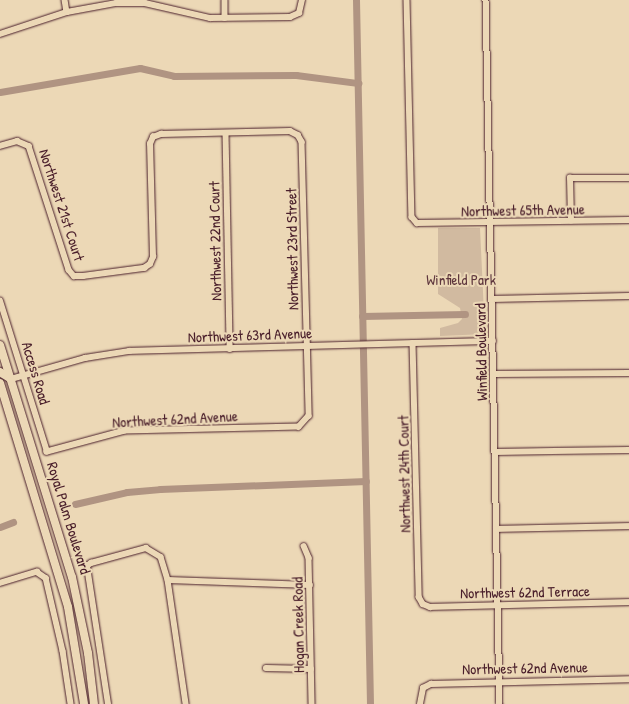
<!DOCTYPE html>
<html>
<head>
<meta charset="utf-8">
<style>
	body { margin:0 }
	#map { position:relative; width:629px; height:704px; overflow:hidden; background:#ecd8b6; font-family:"Patrick Hand",sans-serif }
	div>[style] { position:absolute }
	.green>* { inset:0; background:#d1baa0 }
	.canal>* { height:7px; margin:-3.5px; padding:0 3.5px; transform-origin:3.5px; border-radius:3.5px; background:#b09482 }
	.roads { filter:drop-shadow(0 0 1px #4a1f2b) drop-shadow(0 0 1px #4a1f2b) }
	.minor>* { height:5.5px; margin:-2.75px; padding:0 2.75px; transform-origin:2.75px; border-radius:2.75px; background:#ecd8b6 }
	.secondary>* { height:8px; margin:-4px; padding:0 4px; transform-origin:4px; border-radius:4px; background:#ecd8b6 }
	span { translate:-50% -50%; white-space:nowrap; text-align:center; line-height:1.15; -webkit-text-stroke:4px #ecd8b6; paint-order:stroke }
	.street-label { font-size:15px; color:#4a1f2b }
	.park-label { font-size:15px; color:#5e363d }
</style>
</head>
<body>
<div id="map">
	<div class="green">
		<div style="clip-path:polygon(438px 228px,480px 228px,485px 334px,440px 336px,440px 328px,458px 323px,462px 319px,460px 308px,438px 294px)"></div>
	</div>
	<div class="canal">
		<div style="left:356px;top:0;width:704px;rotate:88.86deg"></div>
		<div style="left:0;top:92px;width:142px;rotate:-9.7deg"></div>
		<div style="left:140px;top:68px;width:35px;rotate:13deg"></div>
		<div style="left:174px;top:76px;width:122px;rotate:-0.5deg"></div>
		<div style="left:296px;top:75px;width:63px;rotate:7.4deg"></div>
		<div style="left:362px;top:316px;width:103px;rotate:-1.1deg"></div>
		<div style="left:75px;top:504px;width:53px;rotate:-13deg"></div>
		<div style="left:127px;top:492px;width:33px;rotate:-5deg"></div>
		<div style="left:160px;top:489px;width:206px;rotate:-2.2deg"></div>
		<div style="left:0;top:527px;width:14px;rotate:-21deg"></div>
	</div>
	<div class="roads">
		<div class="minor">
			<div style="left:65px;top:0;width:12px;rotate:81deg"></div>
			<div style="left:225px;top:0;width:18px;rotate:90deg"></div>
			<div style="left:407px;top:0;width:217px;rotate:88.7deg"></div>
			<div style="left:412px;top:217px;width:8px;rotate:50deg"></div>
			<div style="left:417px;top:223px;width:212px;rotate:-0.8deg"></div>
			<div style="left:486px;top:0;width:704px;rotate:88.86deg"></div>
			<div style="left:0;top:34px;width:71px;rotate:-18.2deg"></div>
			<div style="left:67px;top:12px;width:50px;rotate:-10.4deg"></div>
			<div style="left:116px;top:3px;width:29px"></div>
			<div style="left:145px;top:3px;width:67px;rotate:13deg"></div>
			<div style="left:210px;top:18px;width:80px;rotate:-0.7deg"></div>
			<div style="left:290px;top:17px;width:10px;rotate:-24deg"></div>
			<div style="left:299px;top:13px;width:13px;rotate:-77deg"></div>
			<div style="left:226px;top:133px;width:216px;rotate:88.9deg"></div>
			<div style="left:0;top:146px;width:18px;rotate:-16deg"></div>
			<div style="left:17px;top:141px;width:13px;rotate:23deg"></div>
			<div style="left:29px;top:146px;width:130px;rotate:72.1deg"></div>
			<div style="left:69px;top:270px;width:8px;rotate:50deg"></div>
			<div style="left:74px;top:276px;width:9px"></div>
			<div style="left:83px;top:276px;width:62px;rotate:-7.5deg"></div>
			<div style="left:144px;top:268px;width:7px;rotate:-34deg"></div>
			<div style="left:150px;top:264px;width:8px;rotate:-67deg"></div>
			<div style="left:153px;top:257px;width:113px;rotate:-91.5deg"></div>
			<div style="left:150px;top:144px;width:8px;rotate:-67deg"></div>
			<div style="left:153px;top:137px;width:9px;rotate:-21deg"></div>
			<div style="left:161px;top:134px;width:129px;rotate:-1.3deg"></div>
			<div style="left:290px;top:131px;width:9px;rotate:27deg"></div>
			<div style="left:298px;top:135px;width:8px;rotate:60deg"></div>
			<div style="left:302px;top:142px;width:274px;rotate:88.5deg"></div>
			<div style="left:309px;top:416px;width:15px;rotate:132deg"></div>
			<div style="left:299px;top:427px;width:174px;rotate:178.7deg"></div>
			<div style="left:125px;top:431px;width:81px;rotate:164.9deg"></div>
			<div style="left:47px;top:452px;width:158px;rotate:-107.3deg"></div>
			<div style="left:571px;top:221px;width:43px;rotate:-91.3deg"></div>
			<div style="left:570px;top:178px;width:59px"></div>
			<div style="left:492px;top:299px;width:137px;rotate:-1.3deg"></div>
			<div style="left:413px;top:343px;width:254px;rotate:88.6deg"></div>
			<div style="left:419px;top:597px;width:8px;rotate:60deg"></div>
			<div style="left:423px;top:604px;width:8px;rotate:23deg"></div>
			<div style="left:430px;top:607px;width:199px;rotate:-1.4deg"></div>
			<div style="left:494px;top:374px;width:135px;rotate:-0.4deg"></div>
			<div style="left:11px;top:379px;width:77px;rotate:-15.8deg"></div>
			<div style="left:85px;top:358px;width:45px;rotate:-9deg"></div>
			<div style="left:129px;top:351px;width:364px;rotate:-1.6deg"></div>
			<div style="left:495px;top:452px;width:134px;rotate:-0.9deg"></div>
			<div style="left:496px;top:529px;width:133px;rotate:-1.3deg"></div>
			<div style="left:304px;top:546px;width:13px;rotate:67deg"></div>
			<div style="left:309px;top:558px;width:146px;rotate:88.8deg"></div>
			<div style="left:168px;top:580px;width:142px;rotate:2deg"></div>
			<div style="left:0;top:583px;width:39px;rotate:-17deg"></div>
			<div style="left:37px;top:572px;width:11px;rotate:34deg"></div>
			<div style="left:46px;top:578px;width:75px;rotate:76.9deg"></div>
			<div style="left:63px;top:651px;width:54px;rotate:81.4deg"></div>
			<div style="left:266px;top:668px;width:45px;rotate:1.3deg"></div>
			<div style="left:108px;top:704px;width:140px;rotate:-98.7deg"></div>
			<div style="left:87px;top:566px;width:5px;rotate:-37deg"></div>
			<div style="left:91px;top:563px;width:57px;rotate:-15.3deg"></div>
			<div style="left:146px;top:548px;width:17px;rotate:31deg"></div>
			<div style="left:161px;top:557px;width:24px;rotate:73deg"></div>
			<div style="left:168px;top:580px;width:125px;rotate:81.7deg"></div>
			<div style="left:420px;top:704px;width:16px;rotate:-79deg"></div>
			<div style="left:423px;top:688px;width:9px;rotate:-27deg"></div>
			<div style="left:431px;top:684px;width:198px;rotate:-1.4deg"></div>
		</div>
		<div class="secondary">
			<div style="left:0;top:345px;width:243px;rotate:72.8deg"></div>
			<div style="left:72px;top:577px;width:78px;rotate:78.1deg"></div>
			<div style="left:88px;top:653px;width:51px;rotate:83.3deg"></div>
			<div style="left:0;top:372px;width:13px;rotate:32deg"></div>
			<div style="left:0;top:383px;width:234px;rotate:73.1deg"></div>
			<div style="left:68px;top:607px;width:98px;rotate:80.6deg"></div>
		</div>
	</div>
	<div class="street-label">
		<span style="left:62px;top:205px;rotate:72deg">Northwest 21st Court</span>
		<span style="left:523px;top:210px;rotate:-1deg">Northwest 65th Avenue</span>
		<span style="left:215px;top:241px;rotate:-91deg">Northwest 22nd Court</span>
		<span style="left:292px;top:249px;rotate:-91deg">Northwest 23rd Street</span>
		<span style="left:250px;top:335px;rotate:-2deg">Northwest 63rd Avenue</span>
		<span style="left:481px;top:352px;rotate:-91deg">Winfield Boulevard</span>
		<span style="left:36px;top:373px;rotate:73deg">Access Road</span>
		<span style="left:175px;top:419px;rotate:-3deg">Northwest 62nd Avenue</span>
		<span style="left:404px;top:474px;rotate:-91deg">Northwest 24th Court</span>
		<span style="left:69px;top:518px;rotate:73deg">Royal Palm Boulevard</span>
		<span style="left:525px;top:592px;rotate:-1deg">Northwest 62nd Terrace</span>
		<span style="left:298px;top:625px;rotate:-91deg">Hogan Creek Road</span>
		<span style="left:525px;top:668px;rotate:-1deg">Northwest 62nd Avenue</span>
	</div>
	<div class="park-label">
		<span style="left:461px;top:280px">Winfield Park</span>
	</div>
</div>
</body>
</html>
